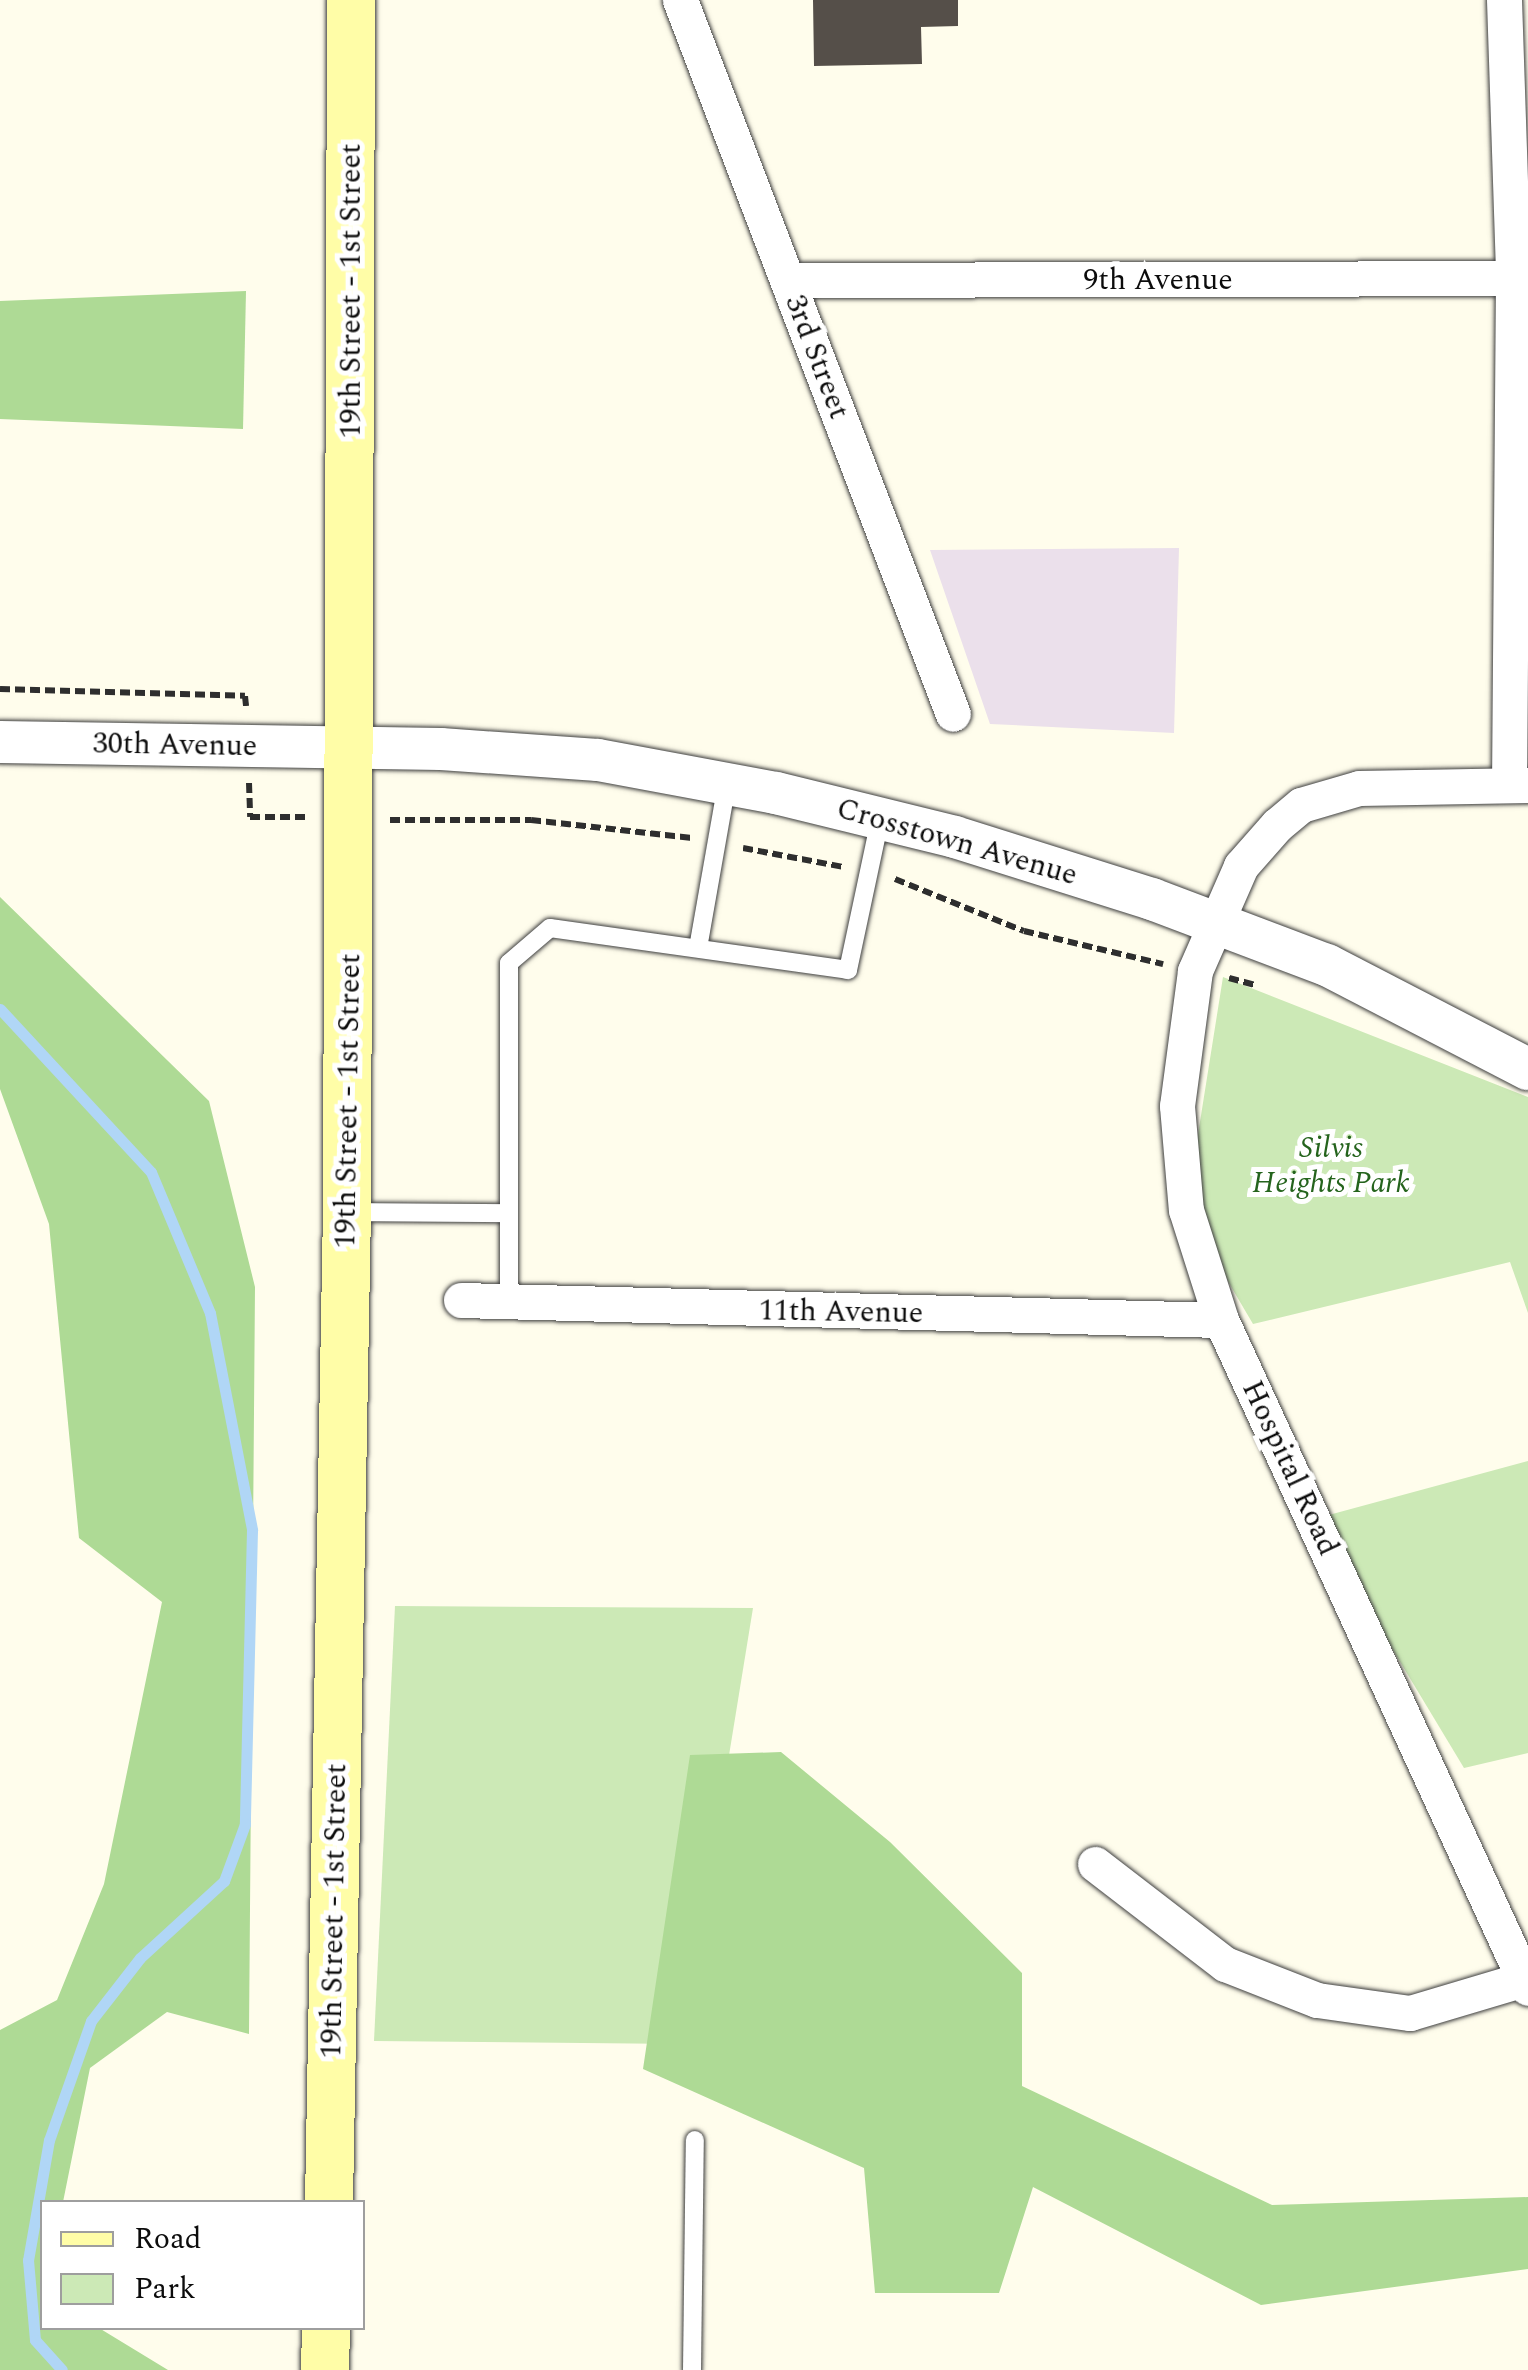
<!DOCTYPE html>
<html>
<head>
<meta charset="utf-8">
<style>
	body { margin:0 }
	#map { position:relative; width:1528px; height:2370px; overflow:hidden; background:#fffdec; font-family:Spectral,serif }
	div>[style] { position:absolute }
	.industrial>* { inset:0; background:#ebe0eb }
	.green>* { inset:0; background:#cce9b6 }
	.forest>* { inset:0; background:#aeda95 }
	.stream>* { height:11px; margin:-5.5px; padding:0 5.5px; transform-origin:5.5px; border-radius:5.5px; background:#b0d6f6 }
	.building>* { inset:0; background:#554f49 }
	.path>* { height:6px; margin-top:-3px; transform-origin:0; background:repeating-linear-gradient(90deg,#2e2e2e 0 10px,transparent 0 15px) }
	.roads { filter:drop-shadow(0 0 2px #3f3f3f) drop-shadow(0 0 2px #3f3f3f) }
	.service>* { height:18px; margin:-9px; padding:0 9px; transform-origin:9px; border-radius:9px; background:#fff }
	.minor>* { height:35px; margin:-17.5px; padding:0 17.5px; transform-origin:17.5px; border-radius:17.5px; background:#fff }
	.tertiary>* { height:42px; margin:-21px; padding:0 21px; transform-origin:21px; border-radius:21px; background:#fff }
	.secondary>* { height:48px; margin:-24px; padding:0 24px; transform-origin:24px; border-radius:24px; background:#fffda7 }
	span { translate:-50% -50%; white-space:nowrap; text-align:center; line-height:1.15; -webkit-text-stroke:10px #fff; paint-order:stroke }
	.street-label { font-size:30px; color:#0c0c0c }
	.park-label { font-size:30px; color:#25641d; font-style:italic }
	.legend { position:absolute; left:40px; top:2200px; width:325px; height:130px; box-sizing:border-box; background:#fff; border:2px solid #9e9e9e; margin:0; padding:12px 18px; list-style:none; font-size:30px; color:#0c0c0c }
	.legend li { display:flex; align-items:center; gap:20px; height:50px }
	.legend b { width:50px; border:2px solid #9e9e9e }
</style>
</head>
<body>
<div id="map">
	<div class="industrial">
		<div style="clip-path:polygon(1179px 548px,1174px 733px,990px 724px,930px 550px)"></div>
	</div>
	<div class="green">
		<div style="clip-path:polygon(1223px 977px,1528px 1097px,1528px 1313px,1510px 1262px,1253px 1324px,1186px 1210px)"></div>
		<div style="clip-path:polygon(1528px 1461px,1528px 1753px,1464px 1768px,1314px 1519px)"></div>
		<div style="clip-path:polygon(395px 1606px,753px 1608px,682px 2044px,374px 2041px)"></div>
	</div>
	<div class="forest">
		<div style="clip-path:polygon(246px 291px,243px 429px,0 419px,0 301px)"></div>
		<div style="clip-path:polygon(0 897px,209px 1101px,255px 1287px,249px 2034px,167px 2012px,90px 2068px,63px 2202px,42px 2202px,42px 2328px,99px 2328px,168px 2370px,0 2370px,0 2030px,57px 2000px,104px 1884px,162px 1602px,79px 1538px,49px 1224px,0 1089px)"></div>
		<div style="clip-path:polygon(781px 1752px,890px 1842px,1022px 1973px,1022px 2086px,1272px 2205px,1528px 2197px,1528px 2269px,1261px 2305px,1033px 2187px,999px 2293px,875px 2293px,864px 2168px,643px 2069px,690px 1755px)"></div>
	</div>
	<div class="stream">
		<div style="left:0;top:1009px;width:222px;rotate:47.2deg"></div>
		<div style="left:151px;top:1172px;width:153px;rotate:67.3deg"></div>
		<div style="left:210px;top:1313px;width:221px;rotate:79deg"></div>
		<div style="left:252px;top:1530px;width:294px;rotate:91.4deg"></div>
		<div style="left:245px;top:1824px;width:61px;rotate:110.2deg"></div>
		<div style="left:224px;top:1881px;width:114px;rotate:137.5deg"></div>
		<div style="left:140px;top:1958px;width:80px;rotate:127.9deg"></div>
		<div style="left:91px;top:2021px;width:126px;rotate:109.4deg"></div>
		<div style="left:49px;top:2140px;width:122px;rotate:99.9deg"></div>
		<div style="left:28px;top:2260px;width:80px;rotate:85deg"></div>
		<div style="left:35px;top:2340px;width:40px;rotate:48deg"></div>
	</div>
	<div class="building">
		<div style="clip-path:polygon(813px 0,958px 0,958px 26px,921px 27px,922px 64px,814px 66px)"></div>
	</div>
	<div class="path">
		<div style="left:0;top:689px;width:245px;rotate:1.6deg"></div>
		<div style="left:245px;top:696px;width:10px;rotate:84deg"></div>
		<div style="left:249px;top:783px;width:34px;rotate:88deg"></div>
		<div style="left:250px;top:817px;width:58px"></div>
		<div style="left:390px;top:820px;width:141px"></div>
		<div style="left:531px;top:820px;width:162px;rotate:6.4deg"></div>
		<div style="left:743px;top:848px;width:103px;rotate:10.7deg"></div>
		<div style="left:895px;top:879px;width:139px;rotate:22deg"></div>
		<div style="left:1024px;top:931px;width:143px;rotate:13.4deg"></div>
		<div style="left:1229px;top:978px;width:28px;rotate:15deg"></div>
	</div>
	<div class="roads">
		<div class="service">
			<div style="left:698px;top:948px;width:167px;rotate:-80deg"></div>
			<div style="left:348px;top:1212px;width:161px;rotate:0.4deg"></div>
			<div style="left:509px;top:1213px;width:90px;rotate:90deg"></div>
			<div style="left:509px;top:1213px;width:250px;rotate:-90deg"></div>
			<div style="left:509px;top:963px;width:54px;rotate:-40.5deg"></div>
			<div style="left:550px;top:928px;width:301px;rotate:8deg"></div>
			<div style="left:848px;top:970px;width:153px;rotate:-78deg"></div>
			<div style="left:692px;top:2370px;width:230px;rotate:-89.3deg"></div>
		</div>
		<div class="minor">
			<div style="left:680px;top:0;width:764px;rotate:69.08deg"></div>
			<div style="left:1504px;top:0;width:278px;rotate:88.1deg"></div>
			<div style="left:1513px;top:278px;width:506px;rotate:90.45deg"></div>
			<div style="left:788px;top:280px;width:740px;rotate:-0.15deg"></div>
			<div style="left:1528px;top:785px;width:169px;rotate:179deg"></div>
			<div style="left:1359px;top:788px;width:60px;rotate:163.7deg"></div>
			<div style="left:1301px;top:805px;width:31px;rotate:140deg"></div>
			<div style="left:1277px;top:825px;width:55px;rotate:131.3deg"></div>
			<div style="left:1241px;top:866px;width:115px;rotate:113.7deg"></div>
			<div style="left:1195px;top:971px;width:136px;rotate:97.6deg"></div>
			<div style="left:1177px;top:1106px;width:104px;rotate:85.1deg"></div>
			<div style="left:1186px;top:1210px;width:115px;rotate:72.3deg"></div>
			<div style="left:1221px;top:1320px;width:735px;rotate:65.32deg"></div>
			<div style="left:461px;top:1300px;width:760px;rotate:1.51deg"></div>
			<div style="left:1095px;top:1864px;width:164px;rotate:37.6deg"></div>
			<div style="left:1225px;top:1964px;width:99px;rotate:21.4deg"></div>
			<div style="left:1317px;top:2000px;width:94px;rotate:8deg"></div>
			<div style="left:1410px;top:2013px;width:119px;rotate:-16.6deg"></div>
		</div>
		<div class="tertiary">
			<div style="left:0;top:742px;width:441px;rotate:0.9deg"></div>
			<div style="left:441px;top:749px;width:157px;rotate:4deg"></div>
			<div style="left:598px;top:760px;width:181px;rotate:10.5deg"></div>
			<div style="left:776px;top:793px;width:184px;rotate:13.8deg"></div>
			<div style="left:955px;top:837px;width:207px;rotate:17.5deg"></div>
			<div style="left:1152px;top:899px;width:187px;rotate:20.7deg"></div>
			<div style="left:1327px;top:965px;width:226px;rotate:27.4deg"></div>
		</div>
		<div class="secondary">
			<div style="left:329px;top:2202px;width:990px;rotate:-88.96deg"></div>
			<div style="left:347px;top:1212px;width:1212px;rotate:-89.81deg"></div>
			<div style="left:325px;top:2370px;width:42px;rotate:-88.6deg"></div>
		</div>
	</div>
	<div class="street-label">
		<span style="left:1158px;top:280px">9th Avenue</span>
		<span style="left:351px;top:291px;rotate:-90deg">19th Street - 1st Street</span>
		<span style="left:817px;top:357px;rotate:69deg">3rd Street</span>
		<span style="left:175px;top:745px;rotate:1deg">30th Avenue</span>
		<span style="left:957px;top:842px;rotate:16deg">Crosstown Avenue</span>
		<span style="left:348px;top:1101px;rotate:-89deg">19th Street - 1st Street</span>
		<span style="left:841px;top:1312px;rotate:1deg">11th Avenue</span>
		<span style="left:1290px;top:1468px;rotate:65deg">Hospital Road</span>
		<span style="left:334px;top:1911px;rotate:-89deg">19th Street - 1st Street</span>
	</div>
	<div class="park-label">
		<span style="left:1331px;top:1165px">Silvis<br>Heights Park</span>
	</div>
	<ul class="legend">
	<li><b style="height:12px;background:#fffda7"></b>Road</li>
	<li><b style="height:28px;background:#cce9b6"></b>Park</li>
	</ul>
</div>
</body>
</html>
